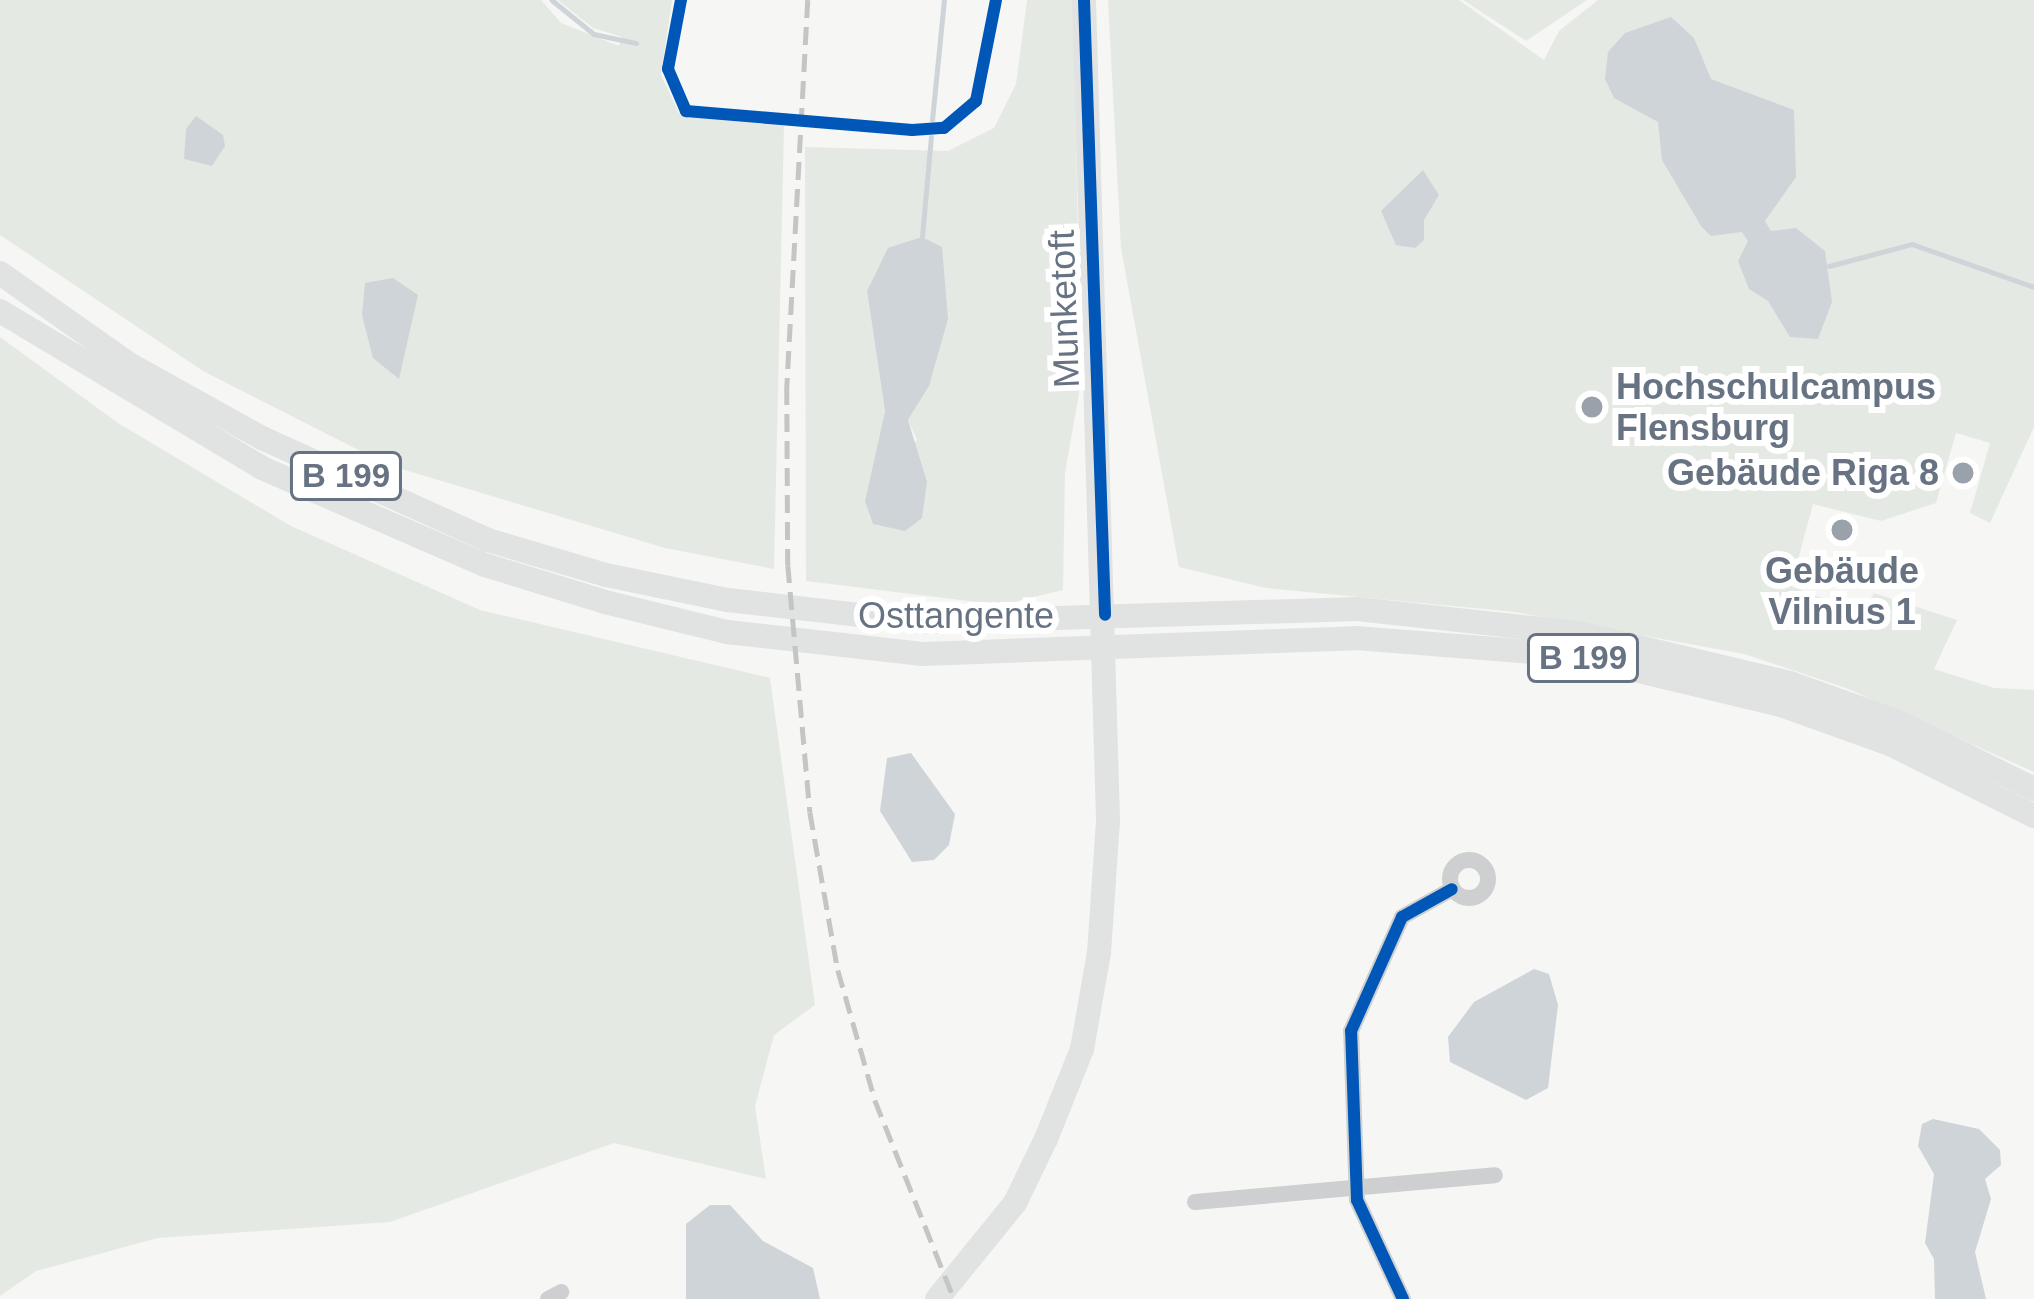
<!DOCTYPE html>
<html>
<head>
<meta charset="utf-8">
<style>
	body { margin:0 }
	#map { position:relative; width:2034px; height:1299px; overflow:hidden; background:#f6f6f5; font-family:Helvetica,sans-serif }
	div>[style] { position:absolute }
	.green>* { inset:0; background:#e5e9e3 }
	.water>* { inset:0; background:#cfd4d8 }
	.stream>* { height:4.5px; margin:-2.25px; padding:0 2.25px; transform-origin:2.25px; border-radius:2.25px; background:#cfd4d8 }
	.street>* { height:16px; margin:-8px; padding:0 8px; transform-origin:8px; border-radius:8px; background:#cecfd0 }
	.street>.ring { margin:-8px; padding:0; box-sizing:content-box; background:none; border:16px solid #cecfd0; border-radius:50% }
	.secondary>* { height:24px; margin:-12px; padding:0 12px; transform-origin:12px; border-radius:12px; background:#e1e2e2 }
	.primary>* { height:24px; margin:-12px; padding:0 12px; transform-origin:12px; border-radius:12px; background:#e1e2e2 }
	.rail>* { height:4.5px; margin-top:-2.25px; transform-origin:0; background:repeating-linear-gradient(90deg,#c4c5c5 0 18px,transparent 0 27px) }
	.cycleway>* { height:12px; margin:-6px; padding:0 6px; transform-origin:6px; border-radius:6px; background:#0057b8 }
	.dots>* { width:33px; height:33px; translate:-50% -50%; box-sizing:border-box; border:6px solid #fff; border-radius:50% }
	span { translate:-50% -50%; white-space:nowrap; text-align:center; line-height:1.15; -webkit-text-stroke:12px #fff; paint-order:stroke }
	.shield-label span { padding:3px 9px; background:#fff; border:3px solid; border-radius:9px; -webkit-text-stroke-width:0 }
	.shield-label { font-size:33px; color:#677383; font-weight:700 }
	.street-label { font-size:36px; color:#677383 }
	.poi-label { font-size:36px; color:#677383; font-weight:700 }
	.left { translate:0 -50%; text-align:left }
	.right { translate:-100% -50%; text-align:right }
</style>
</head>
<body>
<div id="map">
	<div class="green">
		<div style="clip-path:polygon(0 0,541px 0,561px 23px,619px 46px,622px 37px,593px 28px,558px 0,672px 0,661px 75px,679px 113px,784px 126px,774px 569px,665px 548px,388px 465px,203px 371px,0 235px)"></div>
		<div style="clip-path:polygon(evenodd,1027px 0,1073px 0,1081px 382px,1065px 473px,1063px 590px,1001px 605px,806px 581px,805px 147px,948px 151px,994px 128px,1016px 84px,1027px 0,867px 291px,929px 386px,908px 420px,917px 440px,865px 501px,885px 411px,867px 291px)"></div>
		<div style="clip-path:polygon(1108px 0,1459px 0,1544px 60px,1559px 31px,1598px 0,2034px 0,2034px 427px,1990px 523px,1970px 513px,1990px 443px,1956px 433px,1936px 503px,1881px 521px,1813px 504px,1791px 586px,1863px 614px,1874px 593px,1957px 620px,1934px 669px,1994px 688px,2034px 690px,2034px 772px,1846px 688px,1744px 654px,1515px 612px,1266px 588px,1179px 567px,1121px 248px)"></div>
		<div style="clip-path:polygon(1463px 0,1587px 0,1526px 41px)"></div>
		<div style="clip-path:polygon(0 337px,118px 423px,291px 526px,480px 610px,770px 678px,815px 1005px,774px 1035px,755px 1106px,766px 1179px,614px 1143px,390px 1222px,158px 1238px,36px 1271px,0 1296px)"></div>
	</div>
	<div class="water">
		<div style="clip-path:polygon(1671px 17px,1694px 38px,1711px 79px,1794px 110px,1796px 177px,1765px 221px,1771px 231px,1796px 228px,1825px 251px,1832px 302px,1818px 339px,1790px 337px,1768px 301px,1749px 289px,1738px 261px,1748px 241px,1742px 232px,1711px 236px,1701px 226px,1662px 160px,1658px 122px,1614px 98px,1605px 79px,1608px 52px,1625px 33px)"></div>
		<div style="clip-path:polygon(196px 116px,223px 135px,225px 146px,212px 166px,184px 159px,186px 129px)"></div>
		<div style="clip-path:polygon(1423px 170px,1439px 195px,1424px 220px,1424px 240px,1415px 248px,1396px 245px,1381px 211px)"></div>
		<div style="clip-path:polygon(922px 237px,942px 247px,948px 319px,929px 386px,908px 420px,927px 482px,922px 518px,905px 531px,873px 524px,865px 501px,885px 411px,867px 291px,888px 248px)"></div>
		<div style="clip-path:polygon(393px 278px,418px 295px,399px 379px,373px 358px,362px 315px,365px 283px)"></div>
		<div style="clip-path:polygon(911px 753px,955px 814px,949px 845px,934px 860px,912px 862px,880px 811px,887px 758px)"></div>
		<div style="clip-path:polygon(1534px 969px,1549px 974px,1558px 1005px,1548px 1088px,1526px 1100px,1450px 1062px,1448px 1037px,1474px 1002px)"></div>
		<div style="clip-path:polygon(1933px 1119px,1979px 1129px,2000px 1150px,2001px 1165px,1985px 1179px,1991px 1199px,1975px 1252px,1986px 1299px,1935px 1299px,1934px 1259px,1925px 1243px,1934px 1174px,1918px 1146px,1922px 1124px)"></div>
		<div style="clip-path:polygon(710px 1205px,730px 1205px,763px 1241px,813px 1268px,820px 1299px,686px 1299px,686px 1224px)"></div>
	</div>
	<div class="stream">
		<div style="left:552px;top:0;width:54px;rotate:39deg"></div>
		<div style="left:594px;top:34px;width:43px;rotate:12.1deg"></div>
		<div style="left:932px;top:120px;width:121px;rotate:-84.3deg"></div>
		<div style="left:922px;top:237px;width:100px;rotate:-84.9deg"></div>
		<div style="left:1829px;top:266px;width:86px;rotate:-14.8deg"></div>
		<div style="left:1912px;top:244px;width:129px;rotate:19.4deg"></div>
	</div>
	<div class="street">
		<div class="ring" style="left:1450px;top:860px;width:22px;height:22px"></div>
		<div style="left:1195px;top:1202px;width:301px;rotate:-5.1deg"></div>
		<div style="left:548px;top:1299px;width:15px;rotate:-28deg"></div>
		<div style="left:1403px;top:1299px;width:109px;rotate:-114.9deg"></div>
		<div style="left:1357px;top:1200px;width:169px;rotate:-92deg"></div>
		<div style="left:1351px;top:1031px;width:125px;rotate:-65.9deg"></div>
		<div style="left:1402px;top:917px;width:57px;rotate:-29.2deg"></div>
	</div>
	<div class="secondary">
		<div style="left:937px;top:1299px;width:124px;rotate:-50.9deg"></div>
		<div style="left:1015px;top:1203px;width:71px;rotate:-64.2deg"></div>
		<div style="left:1046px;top:1139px;width:97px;rotate:-68.2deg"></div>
		<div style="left:1082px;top:1049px;width:97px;rotate:-80deg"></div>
		<div style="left:1099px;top:953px;width:133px;rotate:-86.1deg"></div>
		<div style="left:1108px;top:820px;width:820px;rotate:-91.68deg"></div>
	</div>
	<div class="primary">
		<div style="left:0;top:273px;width:158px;rotate:35.2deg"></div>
		<div style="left:129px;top:364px;width:152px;rotate:29.1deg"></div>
		<div style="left:262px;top:438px;width:248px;rotate:24.3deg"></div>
		<div style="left:488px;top:540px;width:123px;rotate:16.5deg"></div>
		<div style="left:606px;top:575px;width:125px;rotate:11.6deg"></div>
		<div style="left:728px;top:600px;width:195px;rotate:6.5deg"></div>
		<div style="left:922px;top:622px;width:435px;rotate:-1.7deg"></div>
		<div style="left:1357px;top:609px;width:223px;rotate:6.2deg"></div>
		<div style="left:1579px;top:633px;width:217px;rotate:13.3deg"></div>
		<div style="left:1790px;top:683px;width:116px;rotate:19.7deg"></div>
		<div style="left:1899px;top:722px;width:151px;rotate:26.4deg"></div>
		<div style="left:0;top:311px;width:305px;rotate:30.9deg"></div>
		<div style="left:262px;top:468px;width:243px;rotate:23.5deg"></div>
		<div style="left:485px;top:565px;width:126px;rotate:17.1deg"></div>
		<div style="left:605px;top:602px;width:126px;rotate:13.8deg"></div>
		<div style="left:727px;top:632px;width:197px;rotate:6.4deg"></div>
		<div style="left:923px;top:654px;width:433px;rotate:-2.1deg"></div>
		<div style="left:1356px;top:638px;width:217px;rotate:4.5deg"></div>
		<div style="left:1572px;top:655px;width:215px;rotate:13.5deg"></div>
		<div style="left:1781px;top:705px;width:116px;rotate:19.7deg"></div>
		<div style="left:1890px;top:744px;width:161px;rotate:26.6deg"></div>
	</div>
	<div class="rail">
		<div style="left:808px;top:0;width:388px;rotate:93.1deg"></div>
		<div style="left:787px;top:387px;width:178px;rotate:89.7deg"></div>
		<div style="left:788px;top:565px;width:248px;rotate:84.9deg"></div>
		<div style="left:810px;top:812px;width:160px;rotate:80deg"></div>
		<div style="left:838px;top:970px;width:135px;rotate:74.1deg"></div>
		<div style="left:875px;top:1100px;width:214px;rotate:68.3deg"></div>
	</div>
	<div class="cycleway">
		<div style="left:681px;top:0;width:70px;rotate:100.7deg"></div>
		<div style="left:668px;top:69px;width:46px;rotate:66.8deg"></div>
		<div style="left:686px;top:111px;width:227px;rotate:4.8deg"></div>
		<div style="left:912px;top:130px;width:32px;rotate:-4deg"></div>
		<div style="left:944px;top:128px;width:42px;rotate:-40.2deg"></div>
		<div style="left:976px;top:101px;width:103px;rotate:-78.8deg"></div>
		<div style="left:1084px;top:0;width:615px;rotate:88.04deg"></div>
		<div style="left:1403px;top:1299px;width:109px;rotate:-114.9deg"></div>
		<div style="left:1357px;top:1200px;width:169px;rotate:-92deg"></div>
		<div style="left:1351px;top:1031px;width:125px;rotate:-65.9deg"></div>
		<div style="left:1402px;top:917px;width:57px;rotate:-29.2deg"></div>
	</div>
	<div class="dots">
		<div style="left:1592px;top:407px;background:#99a1ab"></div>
		<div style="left:1963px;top:473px;background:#99a1ab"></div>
		<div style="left:1842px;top:530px;background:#99a1ab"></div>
	</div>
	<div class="shield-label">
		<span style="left:346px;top:476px">B 199</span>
		<span style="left:1583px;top:658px">B 199</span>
	</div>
	<div class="street-label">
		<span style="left:1064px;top:309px;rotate:-92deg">Munketoft</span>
		<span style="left:956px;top:616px">Osttangente</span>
	</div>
	<div class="poi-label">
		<span class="left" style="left:1616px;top:407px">Hochschulcampus<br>Flensburg</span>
		<span class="right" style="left:1939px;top:473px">Gebäude Riga 8</span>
		<span style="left:1842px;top:591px">Gebäude<br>Vilnius 1</span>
	</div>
</div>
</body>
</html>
